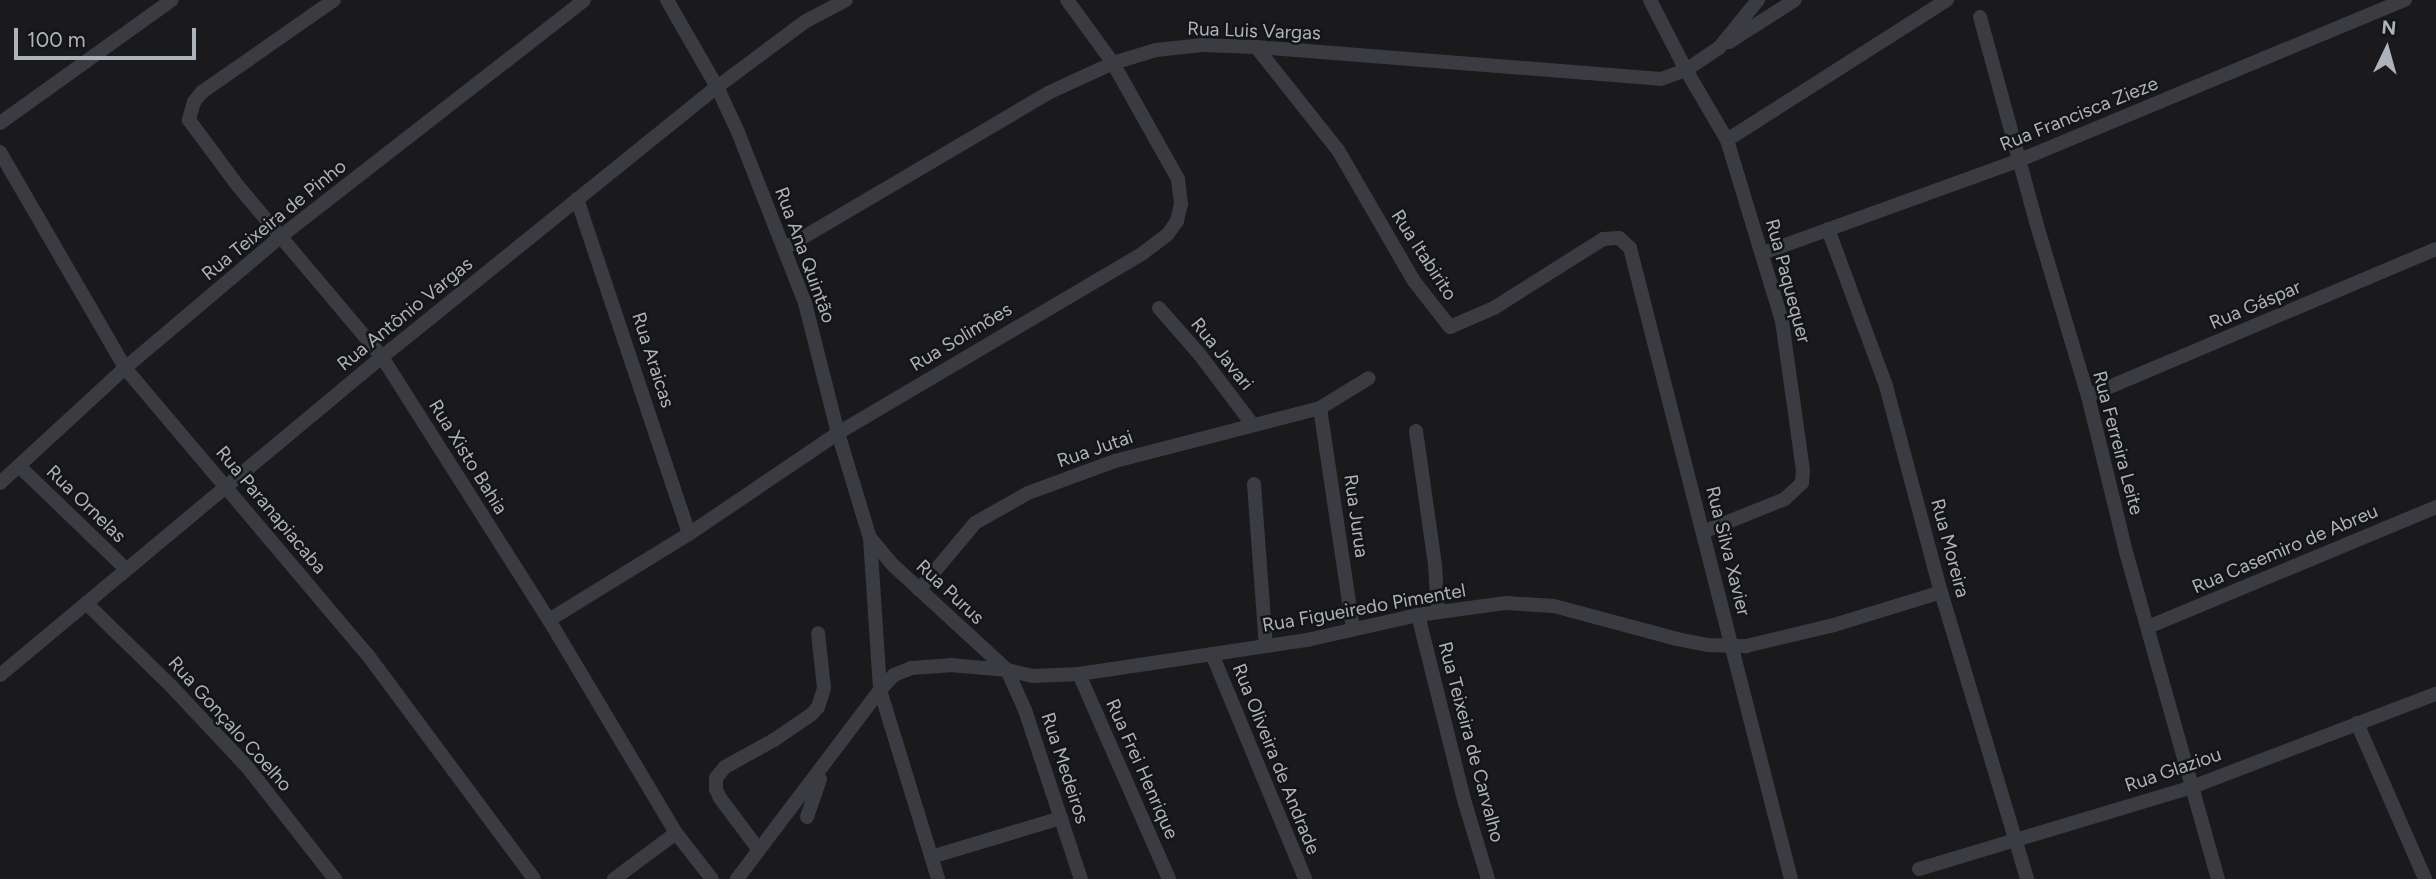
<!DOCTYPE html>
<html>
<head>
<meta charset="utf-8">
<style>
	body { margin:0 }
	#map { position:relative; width:2436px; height:879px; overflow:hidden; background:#1a1a1c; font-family:Figtree,sans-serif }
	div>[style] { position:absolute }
	.minor>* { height:14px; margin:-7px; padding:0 7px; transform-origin:7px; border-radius:7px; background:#3b3c41 }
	span { translate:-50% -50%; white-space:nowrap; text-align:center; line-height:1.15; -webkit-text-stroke:5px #151517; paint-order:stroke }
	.street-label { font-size:19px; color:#adb3bb }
	.north { position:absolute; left:2352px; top:14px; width:70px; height:70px; -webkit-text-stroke:5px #151517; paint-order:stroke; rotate:5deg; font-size:19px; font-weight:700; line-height:28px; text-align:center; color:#adb3bb }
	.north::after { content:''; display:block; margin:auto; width:24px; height:32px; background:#adb3bb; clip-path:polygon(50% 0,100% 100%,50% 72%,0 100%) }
	.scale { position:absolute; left:14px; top:28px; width:182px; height:32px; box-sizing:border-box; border:4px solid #adb3bb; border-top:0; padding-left:9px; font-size:21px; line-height:24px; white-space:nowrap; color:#adb3bb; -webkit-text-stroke:5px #151517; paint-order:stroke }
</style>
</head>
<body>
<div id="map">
	<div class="minor">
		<div style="left:334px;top:0;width:161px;rotate:145.1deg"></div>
		<div style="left:202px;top:92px;width:13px;rotate:129deg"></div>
		<div style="left:194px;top:102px;width:19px;rotate:106deg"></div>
		<div style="left:189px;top:120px;width:82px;rotate:53.4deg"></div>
		<div style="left:238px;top:186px;width:224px;rotate:49.9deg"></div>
		<div style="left:382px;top:357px;width:312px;rotate:57.6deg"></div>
		<div style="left:549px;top:620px;width:248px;rotate:59.2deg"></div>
		<div style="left:676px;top:833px;width:58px;rotate:52deg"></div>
		<div style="left:667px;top:0;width:100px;rotate:60.1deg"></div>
		<div style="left:717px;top:87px;width:50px;rotate:65deg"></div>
		<div style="left:738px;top:132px;width:184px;rotate:68.6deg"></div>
		<div style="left:805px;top:303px;width:134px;rotate:75.8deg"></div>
		<div style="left:838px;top:433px;width:110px;rotate:73.1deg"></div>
		<div style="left:870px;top:538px;width:152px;rotate:86.2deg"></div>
		<div style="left:880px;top:690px;width:198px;rotate:72.9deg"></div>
		<div style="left:1650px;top:0;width:79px;rotate:62.8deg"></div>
		<div style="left:1686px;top:70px;width:81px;rotate:59.6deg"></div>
		<div style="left:1727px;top:140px;width:189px;rotate:73.1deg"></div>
		<div style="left:1782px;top:321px;width:151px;rotate:82deg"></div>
		<div style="left:1803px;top:471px;width:12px;rotate:95deg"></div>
		<div style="left:1802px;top:483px;width:23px;rotate:137deg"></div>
		<div style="left:1785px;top:499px;width:88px;rotate:158.1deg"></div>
		<div style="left:1980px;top:17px;width:213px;rotate:74.7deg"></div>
		<div style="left:2036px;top:222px;width:182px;rotate:73.4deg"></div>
		<div style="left:2088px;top:396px;width:161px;rotate:76.3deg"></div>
		<div style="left:2126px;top:552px;width:340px;rotate:74.3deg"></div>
		<div style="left:1729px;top:42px;width:78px;rotate:-32.5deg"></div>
		<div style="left:1256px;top:47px;width:132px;rotate:51.5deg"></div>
		<div style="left:1338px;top:150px;width:151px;rotate:59.9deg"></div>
		<div style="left:1414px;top:281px;width:58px;rotate:52deg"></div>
		<div style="left:1450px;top:327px;width:48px;rotate:-23.4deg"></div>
		<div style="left:1494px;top:308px;width:129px;rotate:-32.3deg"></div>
		<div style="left:1603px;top:239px;width:16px;rotate:-4deg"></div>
		<div style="left:1619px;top:238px;width:15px;rotate:42deg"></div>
		<div style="left:1630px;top:248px;width:651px;rotate:75.69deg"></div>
		<div style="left:0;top:123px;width:211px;rotate:-35.6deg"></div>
		<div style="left:1727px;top:140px;width:261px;rotate:-32.5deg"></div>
		<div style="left:0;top:152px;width:250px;rotate:59.9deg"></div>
		<div style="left:125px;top:368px;width:375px;rotate:49.8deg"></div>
		<div style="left:367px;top:654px;width:280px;rotate:53.4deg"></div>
		<div style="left:577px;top:199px;width:353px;rotate:71.5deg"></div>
		<div style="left:1828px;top:229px;width:167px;rotate:69.7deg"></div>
		<div style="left:1886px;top:386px;width:213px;rotate:75.1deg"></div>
		<div style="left:1941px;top:592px;width:300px;rotate:73.3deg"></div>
		<div style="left:785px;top:248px;width:305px;rotate:-30.5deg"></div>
		<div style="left:1048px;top:93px;width:72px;rotate:-24.8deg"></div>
		<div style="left:1113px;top:63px;width:45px;rotate:-16.8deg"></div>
		<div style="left:1156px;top:50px;width:47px;rotate:-6.1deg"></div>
		<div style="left:1203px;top:45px;width:53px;rotate:2.2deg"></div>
		<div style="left:1256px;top:47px;width:406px;rotate:4.5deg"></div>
		<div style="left:1661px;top:79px;width:27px;rotate:-20deg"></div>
		<div style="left:1686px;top:70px;width:40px;rotate:-34deg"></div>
		<div style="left:1719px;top:48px;width:62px;rotate:-50.9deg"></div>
		<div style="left:1763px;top:253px;width:273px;rotate:-19.9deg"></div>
		<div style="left:2020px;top:160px;width:417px;rotate:-22.6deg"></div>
		<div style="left:1159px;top:308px;width:62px;rotate:48.9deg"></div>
		<div style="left:1200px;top:355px;width:88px;rotate:52.9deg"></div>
		<div style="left:2088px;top:396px;width:378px;rotate:-22.9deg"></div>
		<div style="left:1320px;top:408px;width:224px;rotate:81.5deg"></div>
		<div style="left:1416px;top:431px;width:135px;rotate:81.9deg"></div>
		<div style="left:1435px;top:565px;width:47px;rotate:86.3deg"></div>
		<div style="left:20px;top:467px;width:147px;rotate:43.9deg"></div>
		<div style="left:0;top:483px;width:170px;rotate:-42.6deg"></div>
		<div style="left:125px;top:368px;width:203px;rotate:-40.2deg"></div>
		<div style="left:280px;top:237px;width:385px;rotate:-37.9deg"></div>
		<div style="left:1254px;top:484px;width:162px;rotate:85.8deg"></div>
		<div style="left:871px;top:539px;width:35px;rotate:50deg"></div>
		<div style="left:894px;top:566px;width:154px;rotate:42.6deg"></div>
		<div style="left:1007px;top:670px;width:44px;rotate:65.8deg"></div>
		<div style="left:1025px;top:710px;width:178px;rotate:71.7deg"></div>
		<div style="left:919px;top:590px;width:87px;rotate:-50.1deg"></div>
		<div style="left:975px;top:523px;width:61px;rotate:-29.5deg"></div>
		<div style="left:1028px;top:493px;width:93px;rotate:-20.2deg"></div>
		<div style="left:1115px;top:461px;width:212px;rotate:-14.5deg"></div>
		<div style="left:1320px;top:408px;width:57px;rotate:-31.5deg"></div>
		<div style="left:86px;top:603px;width:120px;rotate:44.3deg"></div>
		<div style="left:172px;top:687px;width:111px;rotate:46.8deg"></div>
		<div style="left:248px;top:768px;width:141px;rotate:51.9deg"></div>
		<div style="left:1418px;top:615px;width:194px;rotate:76deg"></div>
		<div style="left:1465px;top:803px;width:79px;rotate:73.2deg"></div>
		<div style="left:549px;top:620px;width:164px;rotate:-31.6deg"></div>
		<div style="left:689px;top:534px;width:180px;rotate:-34.1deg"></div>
		<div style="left:838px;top:433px;width:354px;rotate:-30.5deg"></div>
		<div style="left:1143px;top:253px;width:30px;rotate:-37deg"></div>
		<div style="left:1167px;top:235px;width:17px;rotate:-54deg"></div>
		<div style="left:1177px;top:221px;width:17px;rotate:-77deg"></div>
		<div style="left:1181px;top:204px;width:25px;rotate:-97deg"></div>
		<div style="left:1178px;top:179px;width:133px;rotate:-119.3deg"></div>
		<div style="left:1113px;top:63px;width:78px;rotate:-126.1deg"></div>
		<div style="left:2148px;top:627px;width:312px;rotate:-22.6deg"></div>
		<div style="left:1212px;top:654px;width:243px;rotate:67.5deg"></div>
		<div style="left:1079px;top:674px;width:224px;rotate:66.3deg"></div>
		<div style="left:0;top:675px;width:497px;rotate:-39.8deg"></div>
		<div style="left:382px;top:357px;width:430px;rotate:-38.9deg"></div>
		<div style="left:717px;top:87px;width:111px;rotate:-36.6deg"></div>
		<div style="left:806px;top:21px;width:45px;rotate:-27.7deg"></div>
		<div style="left:2357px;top:723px;width:170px;rotate:66.4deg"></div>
		<div style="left:807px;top:817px;width:40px;rotate:-71.1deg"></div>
		<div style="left:759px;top:850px;width:65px;rotate:-126.9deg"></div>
		<div style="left:720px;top:798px;width:10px;rotate:-114deg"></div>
		<div style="left:716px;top:789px;width:11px;rotate:-90deg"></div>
		<div style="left:716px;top:778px;width:14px;rotate:-51deg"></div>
		<div style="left:725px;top:767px;width:56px;rotate:-28.9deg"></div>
		<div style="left:774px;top:740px;width:46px;rotate:-34.4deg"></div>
		<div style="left:812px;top:714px;width:9px;rotate:-49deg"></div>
		<div style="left:818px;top:707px;width:20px;rotate:-72deg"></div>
		<div style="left:824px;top:688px;width:55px;rotate:-96.2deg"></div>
		<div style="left:931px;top:857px;width:136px;rotate:-16.7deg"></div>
		<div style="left:1919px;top:869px;width:285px;rotate:-16.7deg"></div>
		<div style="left:2192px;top:787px;width:261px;rotate:-20.9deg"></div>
		<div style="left:614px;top:879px;width:77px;rotate:-36.6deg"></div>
		<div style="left:737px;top:879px;width:237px;rotate:-52.9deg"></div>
		<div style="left:880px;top:690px;width:21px;rotate:-47deg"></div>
		<div style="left:894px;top:675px;width:18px;rotate:-22deg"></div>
		<div style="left:911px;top:668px;width:39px;rotate:-4deg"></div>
		<div style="left:950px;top:665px;width:57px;rotate:5deg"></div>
		<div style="left:1007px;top:670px;width:27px;rotate:13deg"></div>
		<div style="left:1033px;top:676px;width:46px;rotate:-2.5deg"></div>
		<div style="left:1079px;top:674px;width:231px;rotate:-8.5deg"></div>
		<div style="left:1307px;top:640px;width:114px;rotate:-12.7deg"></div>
		<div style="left:1418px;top:615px;width:89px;rotate:-7.8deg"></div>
		<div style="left:1506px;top:603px;width:48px;rotate:3.6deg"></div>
		<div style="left:1554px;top:606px;width:127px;rotate:15deg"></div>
		<div style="left:1677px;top:639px;width:32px;rotate:11deg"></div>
		<div style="left:1708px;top:645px;width:38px;rotate:2deg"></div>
		<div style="left:1746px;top:646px;width:90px;rotate:-13.4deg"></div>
		<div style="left:1834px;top:625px;width:112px;rotate:-17.1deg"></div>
	</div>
	<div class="street-label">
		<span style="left:1254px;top:31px;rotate:2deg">Rua Luis Vargas</span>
		<span style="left:2079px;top:114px;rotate:-22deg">Rua Francisca Zieze</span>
		<span style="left:274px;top:220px;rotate:-39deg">Rua Teixeira de Pinho</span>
		<span style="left:805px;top:255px;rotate:70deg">Rua Ana Quintão</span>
		<span style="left:1424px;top:255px;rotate:57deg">Rua Itabirito</span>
		<span style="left:1788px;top:281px;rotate:75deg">Rua Paquequer</span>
		<span style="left:2255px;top:305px;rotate:-23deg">Rua Gáspar</span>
		<span style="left:405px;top:314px;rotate:-39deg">Rua Antônio Vargas</span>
		<span style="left:961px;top:337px;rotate:-31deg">Rua Solimões</span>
		<span style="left:1222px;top:354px;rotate:51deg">Rua Javari</span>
		<span style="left:653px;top:360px;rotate:72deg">Rua Araicas</span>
		<span style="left:2118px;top:443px;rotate:75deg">Rua Ferreira Leite</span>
		<span style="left:1095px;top:449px;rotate:-19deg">Rua Jutai</span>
		<span style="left:468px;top:457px;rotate:58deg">Rua Xisto Bahia</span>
		<span style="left:86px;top:504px;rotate:44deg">Rua Ornelas</span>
		<span style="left:271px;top:510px;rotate:50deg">Rua Paranapiacaba</span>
		<span style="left:1356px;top:516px;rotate:82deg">Rua Jurua</span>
		<span style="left:1950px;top:548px;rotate:75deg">Rua Moreira</span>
		<span style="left:2285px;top:549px;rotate:-23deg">Rua Casemiro de Abreu</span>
		<span style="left:1728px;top:551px;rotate:76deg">Rua Silva Xavier</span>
		<span style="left:950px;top:592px;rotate:43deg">Rua Purus</span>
		<span style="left:1364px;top:608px;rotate:-10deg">Rua Figueiredo Pimentel</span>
		<span style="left:230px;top:724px;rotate:48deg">Rua Gonçalo Coelho</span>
		<span style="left:1471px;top:742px;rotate:75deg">Rua Teixeira de Carvalho</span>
		<span style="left:1276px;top:759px;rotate:68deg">Rua Oliveira de Andrade</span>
		<span style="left:1065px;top:768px;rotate:72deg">Rua Medeiros</span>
		<span style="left:1142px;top:769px;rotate:66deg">Rua Frei Henrique</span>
		<span style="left:2173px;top:770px;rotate:-19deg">Rua Glaziou</span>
	</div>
	<div class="north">N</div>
	<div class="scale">100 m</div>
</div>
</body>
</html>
